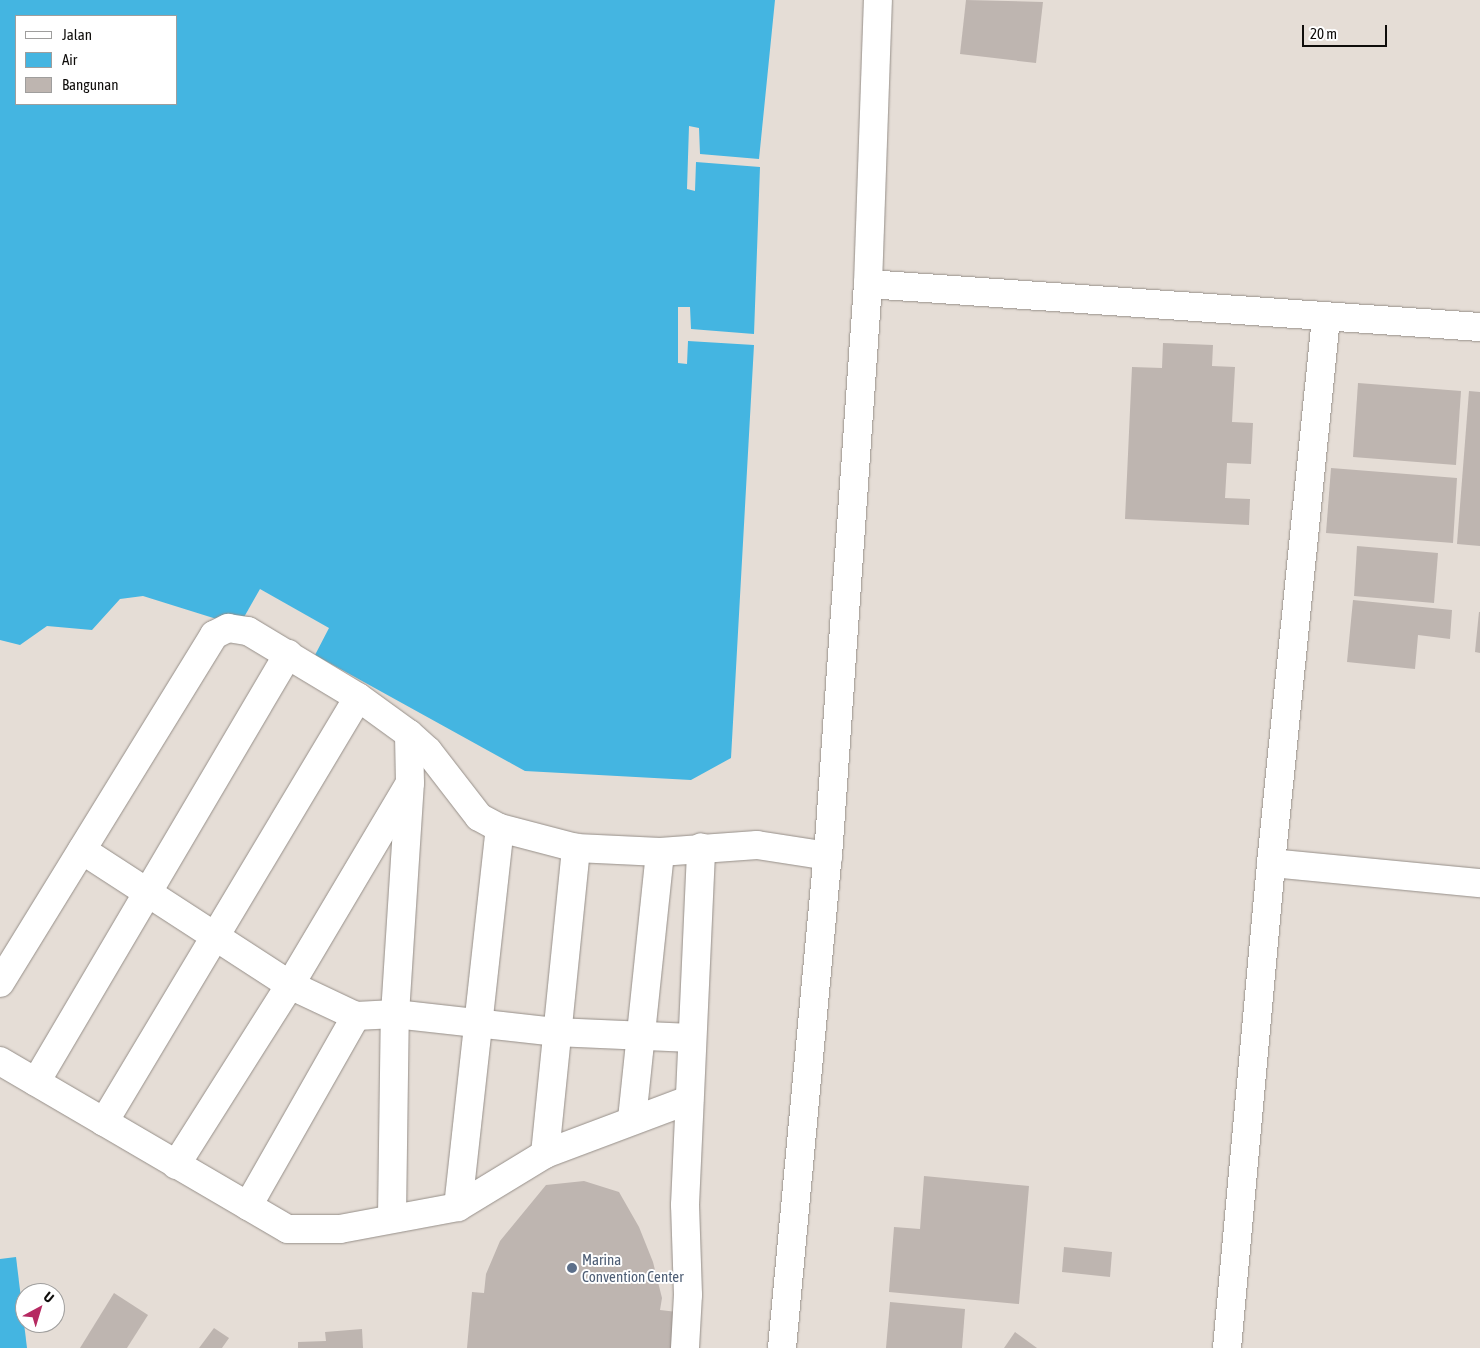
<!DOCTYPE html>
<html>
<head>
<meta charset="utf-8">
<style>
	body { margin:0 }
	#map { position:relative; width:1480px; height:1348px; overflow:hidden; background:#e5ddd6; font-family:"Asap Condensed",sans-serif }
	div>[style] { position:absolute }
	.water>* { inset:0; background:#44b5e1 }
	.building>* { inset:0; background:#beb5b0 }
	.roads { filter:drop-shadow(0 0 1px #968f89) drop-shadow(0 0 1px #968f89) }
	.minor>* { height:28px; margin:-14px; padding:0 14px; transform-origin:14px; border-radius:14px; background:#fff }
	.dots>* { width:14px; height:14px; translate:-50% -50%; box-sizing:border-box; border:2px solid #fff; border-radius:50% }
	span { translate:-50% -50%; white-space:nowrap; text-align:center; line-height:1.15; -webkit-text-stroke:4px #fff; paint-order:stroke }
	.service-label { font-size:15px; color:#4e5e75 }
	.left { translate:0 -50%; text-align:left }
	.legend { position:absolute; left:15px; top:15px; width:162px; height:90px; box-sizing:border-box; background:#fff; border:1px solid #9f9e9d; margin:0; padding:6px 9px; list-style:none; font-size:15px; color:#0f0d0b }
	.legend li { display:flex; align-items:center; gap:10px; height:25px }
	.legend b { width:25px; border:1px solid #9f9e9d }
	.north { position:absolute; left:15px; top:1283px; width:50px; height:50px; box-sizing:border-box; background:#fff; border:1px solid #9f9e9d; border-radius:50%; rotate:39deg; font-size:14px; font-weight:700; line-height:20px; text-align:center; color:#0f0d0b }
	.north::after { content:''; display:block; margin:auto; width:18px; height:22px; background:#b62a62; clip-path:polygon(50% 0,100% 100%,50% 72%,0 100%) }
	.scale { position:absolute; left:1302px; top:25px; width:85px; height:22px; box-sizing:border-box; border:2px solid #0f0d0b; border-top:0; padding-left:6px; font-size:15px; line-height:18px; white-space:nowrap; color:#0f0d0b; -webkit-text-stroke:4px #fff; paint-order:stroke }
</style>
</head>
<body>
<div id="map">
	<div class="water">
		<div style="clip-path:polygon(evenodd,0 0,775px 0,759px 159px,700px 154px,699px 128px,689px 126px,687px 189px,695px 191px,696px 162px,760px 167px,754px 334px,691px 329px,690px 307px,678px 307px,678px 363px,687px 364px,688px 341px,754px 345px,731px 758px,691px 780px,525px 771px,315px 655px,329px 628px,260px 589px,239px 626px,143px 596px,120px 599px,92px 630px,47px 626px,20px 645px,0 640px,0 0,16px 16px,176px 16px,176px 104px,16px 104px,16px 16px)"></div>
		<div style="clip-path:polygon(16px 1257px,27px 1348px,0 1348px,0 1259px)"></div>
	</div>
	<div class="building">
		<div style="clip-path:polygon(966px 0,1043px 2px,1036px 63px,960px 54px)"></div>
		<div style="clip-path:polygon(1163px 343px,1213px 345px,1212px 366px,1235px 367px,1232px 422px,1253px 423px,1251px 464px,1227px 463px,1225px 498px,1250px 499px,1249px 525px,1125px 519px,1132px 367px,1162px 368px)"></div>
		<div style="clip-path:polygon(1358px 383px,1461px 391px,1456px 465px,1353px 457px)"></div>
		<div style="clip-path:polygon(1469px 391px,1480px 392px,1480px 546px,1457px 544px)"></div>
		<div style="clip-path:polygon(1331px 468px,1457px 478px,1453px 543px,1326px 533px)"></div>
		<div style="clip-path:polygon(1357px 546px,1438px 553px,1434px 603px,1354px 596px)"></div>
		<div style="clip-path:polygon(1353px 600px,1452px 610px,1450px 639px,1418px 635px,1415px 669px,1347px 662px)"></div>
		<div style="clip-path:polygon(1479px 612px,1480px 612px,1480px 653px,1475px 652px)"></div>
		<div style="clip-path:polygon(924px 1176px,1029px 1186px,1019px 1304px,889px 1292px,894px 1227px,920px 1229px)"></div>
		<div style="clip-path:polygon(584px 1181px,619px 1192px,639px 1227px,653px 1262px,662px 1298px,660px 1310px,677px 1312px,673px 1348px,467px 1348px,472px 1292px,484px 1293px,486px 1274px,500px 1241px,546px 1185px)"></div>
		<div style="clip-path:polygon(1064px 1247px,1112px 1252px,1110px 1277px,1062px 1272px)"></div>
		<div style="clip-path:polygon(114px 1293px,148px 1315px,127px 1348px,80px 1348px)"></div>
		<div style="clip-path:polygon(890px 1302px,965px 1309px,962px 1348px,886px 1348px)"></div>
		<div style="clip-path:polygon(214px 1328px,229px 1338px,222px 1348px,199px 1348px)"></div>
		<div style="clip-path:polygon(362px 1329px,363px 1348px,298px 1348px,298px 1342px,326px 1341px,325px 1332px)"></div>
		<div style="clip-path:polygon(1015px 1332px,1037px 1348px,1004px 1348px)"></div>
	</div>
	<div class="roads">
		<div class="minor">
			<div style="left:868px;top:284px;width:284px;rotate:-88deg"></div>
			<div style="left:1326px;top:318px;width:548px;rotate:95.76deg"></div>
			<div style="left:1271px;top:863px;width:210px;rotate:5.5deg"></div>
			<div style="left:82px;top:850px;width:248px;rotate:33deg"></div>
			<div style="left:290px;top:985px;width:73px;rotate:25.2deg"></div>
			<div style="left:356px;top:1016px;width:39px;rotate:-3deg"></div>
			<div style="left:395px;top:1014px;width:161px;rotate:6.4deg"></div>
			<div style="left:555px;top:1032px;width:137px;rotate:2.5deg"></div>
			<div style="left:0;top:983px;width:409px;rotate:-58.4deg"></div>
			<div style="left:214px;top:635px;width:16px;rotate:-27deg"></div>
			<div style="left:228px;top:628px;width:20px;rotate:9deg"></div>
			<div style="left:248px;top:631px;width:128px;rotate:31deg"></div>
			<div style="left:358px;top:697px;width:63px;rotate:36deg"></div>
			<div style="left:0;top:1061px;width:333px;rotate:30.3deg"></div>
			<div style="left:288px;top:1229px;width:52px"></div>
			<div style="left:340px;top:1229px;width:120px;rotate:-10.6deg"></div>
			<div style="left:458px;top:1207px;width:102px;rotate:-31.3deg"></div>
			<div style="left:545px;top:1154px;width:154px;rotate:-20.6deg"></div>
			<div style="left:36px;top:1082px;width:497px;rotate:-59.5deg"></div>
			<div style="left:632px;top:1119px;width:268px;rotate:-84deg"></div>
			<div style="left:104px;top:1122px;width:495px;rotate:-59.1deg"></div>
			<div style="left:545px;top:1154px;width:308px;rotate:-84.2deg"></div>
			<div style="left:176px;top:1165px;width:213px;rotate:-57.7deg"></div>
			<div style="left:290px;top:985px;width:231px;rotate:-59.3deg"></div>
			<div style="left:248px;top:1206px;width:219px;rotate:-60.4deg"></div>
			<div style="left:458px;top:1207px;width:381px;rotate:-83.7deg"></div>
			<div style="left:392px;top:1217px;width:203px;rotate:-89.2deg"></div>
			<div style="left:395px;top:1014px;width:231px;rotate:-86.3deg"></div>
			<div style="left:410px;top:783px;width:49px;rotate:-91.2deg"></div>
			<div style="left:409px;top:734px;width:25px;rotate:42deg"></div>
			<div style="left:428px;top:751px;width:83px;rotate:52.3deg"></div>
			<div style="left:479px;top:817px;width:24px;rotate:28deg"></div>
			<div style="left:500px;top:828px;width:79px;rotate:14.7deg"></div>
			<div style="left:576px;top:848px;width:84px;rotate:2.7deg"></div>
			<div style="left:660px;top:852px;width:97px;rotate:-4.1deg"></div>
			<div style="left:757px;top:845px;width:72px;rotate:8.8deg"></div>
			<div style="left:685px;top:1348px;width:53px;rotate:-86.8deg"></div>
			<div style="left:688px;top:1295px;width:90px;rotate:-91.9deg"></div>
			<div style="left:685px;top:1205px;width:358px;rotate:-87.4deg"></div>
			<div style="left:782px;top:1348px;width:494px;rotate:-84.7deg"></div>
			<div style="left:828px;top:856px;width:573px;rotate:-86deg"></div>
			<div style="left:868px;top:284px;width:614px;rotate:4.02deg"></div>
			<div style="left:1227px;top:1348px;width:487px;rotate:-84.8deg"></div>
		</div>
	</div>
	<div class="dots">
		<div style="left:572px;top:1268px;background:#5c6f8a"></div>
	</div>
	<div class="service-label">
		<span class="left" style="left:582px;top:1268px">Marina<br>Convention Center</span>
	</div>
	<ul class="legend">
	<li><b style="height:6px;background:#fff"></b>Jalan</li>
	<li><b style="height:14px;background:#44b5e1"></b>Air</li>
	<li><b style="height:14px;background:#beb5b0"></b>Bangunan</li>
	</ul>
	<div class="north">U</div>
	<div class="scale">20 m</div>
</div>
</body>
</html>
